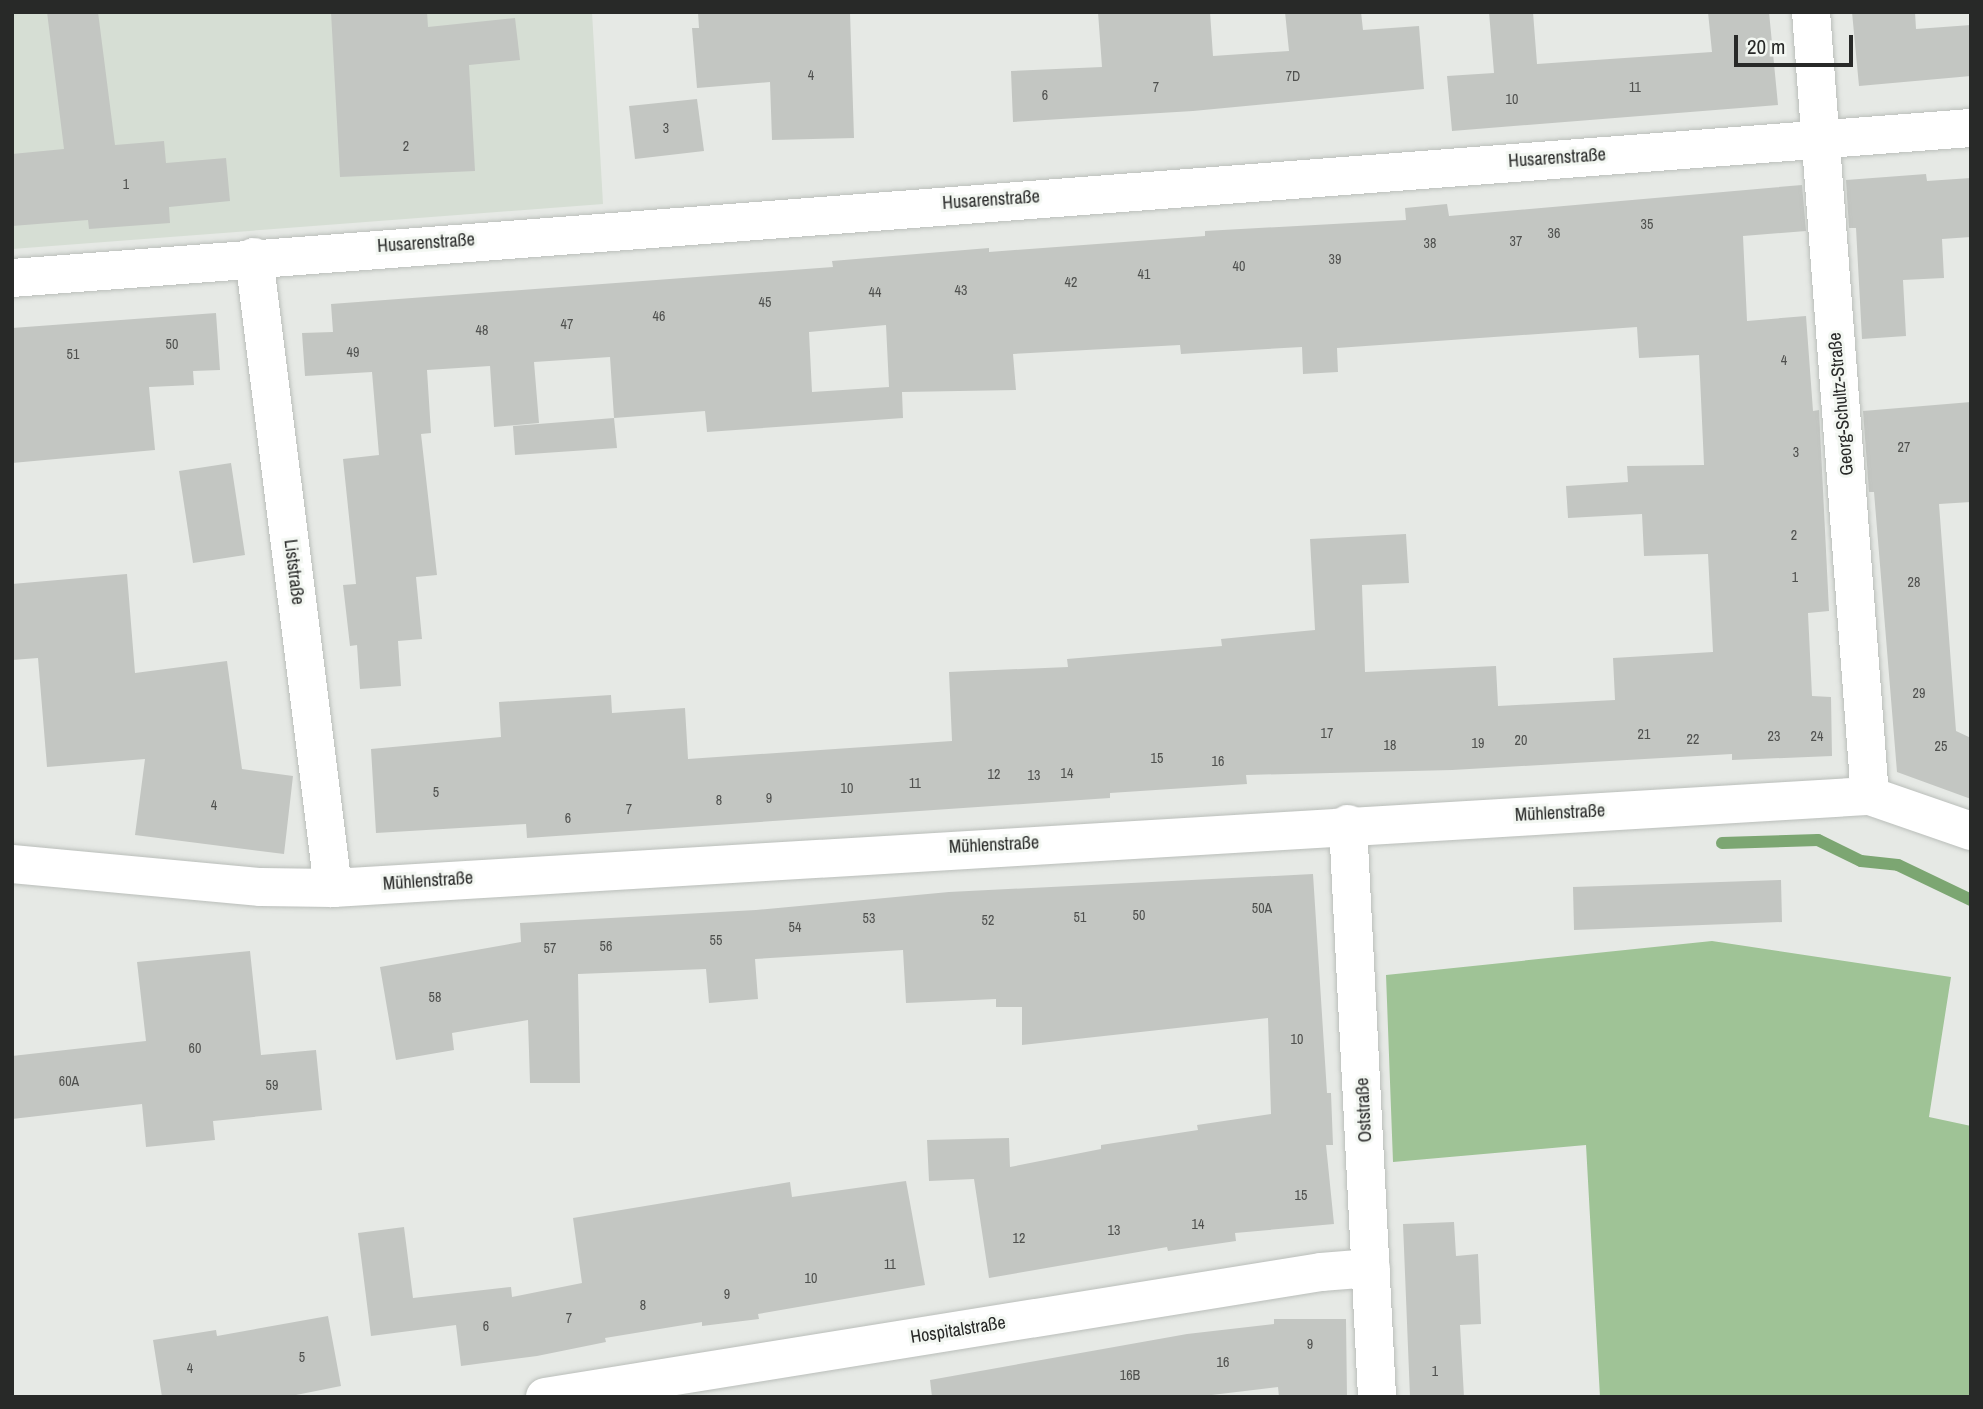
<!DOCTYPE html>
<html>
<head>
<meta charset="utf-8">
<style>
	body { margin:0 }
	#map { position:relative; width:1983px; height:1409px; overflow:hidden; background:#e6e9e5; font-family:"Archivo Narrow",sans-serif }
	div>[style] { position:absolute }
	.built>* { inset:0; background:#d6ded4 }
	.green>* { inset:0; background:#9fc396 }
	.stream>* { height:12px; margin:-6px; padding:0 6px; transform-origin:6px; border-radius:6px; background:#7ca672 }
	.building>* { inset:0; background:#c3c6c2 }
	.roads { filter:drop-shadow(0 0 2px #babeba) drop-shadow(0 0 2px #babeba) }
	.minor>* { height:38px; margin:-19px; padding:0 19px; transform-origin:19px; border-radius:19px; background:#fff }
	span { translate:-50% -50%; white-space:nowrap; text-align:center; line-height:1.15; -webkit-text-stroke:6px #f3f7f2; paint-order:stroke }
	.number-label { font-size:14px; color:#4f504e }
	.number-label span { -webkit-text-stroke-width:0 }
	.street-label { font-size:18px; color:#282928 }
	.frame { position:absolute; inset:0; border:14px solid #282928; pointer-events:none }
	.scale { position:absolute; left:1734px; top:35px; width:119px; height:32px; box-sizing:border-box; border:4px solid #282928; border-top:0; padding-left:9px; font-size:21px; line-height:24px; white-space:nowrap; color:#282928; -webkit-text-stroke:5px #f3f7f2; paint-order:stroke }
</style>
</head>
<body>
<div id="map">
	<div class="built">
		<div style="clip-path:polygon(12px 12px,592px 12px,603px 204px,12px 249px)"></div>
	</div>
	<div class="green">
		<div style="clip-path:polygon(1712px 941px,1951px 977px,1929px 1117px,1971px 1126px,1971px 1397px,1600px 1397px,1586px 1145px,1393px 1162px,1386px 975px)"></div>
	</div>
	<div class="stream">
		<div style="left:1722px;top:843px;width:96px;rotate:-1.8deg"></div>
		<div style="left:1818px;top:840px;width:48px;rotate:26deg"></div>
		<div style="left:1861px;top:861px;width:37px;rotate:6deg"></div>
		<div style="left:1898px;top:865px;width:81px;rotate:25.6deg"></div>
	</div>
	<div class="building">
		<div style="clip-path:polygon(47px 12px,98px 12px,115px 145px,164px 141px,166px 163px,226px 158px,230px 201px,169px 207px,170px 223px,89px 229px,88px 220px,12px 226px,12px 154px,64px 149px)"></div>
		<div style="clip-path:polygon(331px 12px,427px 12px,428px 27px,515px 18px,520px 60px,469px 65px,475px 171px,340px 177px)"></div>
		<div style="clip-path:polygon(698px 12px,850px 12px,854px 138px,772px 140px,770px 82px,697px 88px,692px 28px,699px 28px)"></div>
		<div style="clip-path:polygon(1098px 12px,1210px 12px,1213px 56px,1289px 51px,1285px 12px,1361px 12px,1363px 30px,1419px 26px,1424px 89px,1193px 111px,1013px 122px,1011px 71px,1102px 67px)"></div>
		<div style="clip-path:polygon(1489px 12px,1533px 12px,1537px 64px,1712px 52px,1708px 12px,1769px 12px,1778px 105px,1452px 131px,1447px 76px,1494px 73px)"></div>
		<div style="clip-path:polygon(1852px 12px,1915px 12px,1916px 29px,1971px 25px,1971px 76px,1859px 86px)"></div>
		<div style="clip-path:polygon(697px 99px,704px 151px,635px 159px,629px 106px)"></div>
		<div style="clip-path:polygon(1926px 174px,1927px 181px,1971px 178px,1971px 237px,1942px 239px,1944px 278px,1903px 280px,1906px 336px,1862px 339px,1856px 228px,1849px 228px,1846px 180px)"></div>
		<div style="clip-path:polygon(evenodd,1802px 185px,1806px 231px,1743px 236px,1747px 321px,1806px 316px,1813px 411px,1819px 410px,1829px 611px,1808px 613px,1812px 696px,1831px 697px,1832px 756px,1732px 760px,1732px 754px,1452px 770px,1246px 775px,1247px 784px,1110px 793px,1110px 798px,1095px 799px,527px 838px,526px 824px,376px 833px,371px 749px,501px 737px,499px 702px,611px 695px,612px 713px,685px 708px,688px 759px,952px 741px,949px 672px,1068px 667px,1067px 659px,1222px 646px,1221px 639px,1315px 630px,1310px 539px,1406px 534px,1409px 583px,1362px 585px,1365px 672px,1496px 666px,1498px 706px,1615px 700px,1613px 658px,1713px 652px,1708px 554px,1644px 556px,1642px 514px,1568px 518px,1566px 486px,1628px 482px,1627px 466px,1704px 465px,1699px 355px,1639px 358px,1637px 327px,1337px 348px,1338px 372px,1303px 374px,1302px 347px,1181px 354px,1180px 345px,1013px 354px,1016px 390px,902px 392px,903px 418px,707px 432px,705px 411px,614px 418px,610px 357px,534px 362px,539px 423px,494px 427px,490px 366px,427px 370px,431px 433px,421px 434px,437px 575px,416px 577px,422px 639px,398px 641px,401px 686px,360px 689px,357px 645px,350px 646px,343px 585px,356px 584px,343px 459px,379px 455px,372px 372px,305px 376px,302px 333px,333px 332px,331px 304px,833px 267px,832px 261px,989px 248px,989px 252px,1205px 236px,1205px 231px,1406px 220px,1405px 208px,1447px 204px,1449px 216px,1802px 185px,886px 325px,889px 387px,812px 392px,809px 332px,886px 325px)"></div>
		<div style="clip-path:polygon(216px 313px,220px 370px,193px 371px,194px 385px,149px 387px,155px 450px,12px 463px,12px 328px)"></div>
		<div style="clip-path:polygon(1971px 402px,1971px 502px,1939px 504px,1956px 731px,1971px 738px,1971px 799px,1897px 772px,1874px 492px,1869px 492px,1863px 411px)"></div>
		<div style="clip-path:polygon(614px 418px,617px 448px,515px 455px,513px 426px)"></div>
		<div style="clip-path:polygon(231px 463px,245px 555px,193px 563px,179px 471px)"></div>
		<div style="clip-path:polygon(127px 574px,135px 673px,227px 661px,242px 769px,293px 776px,284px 854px,135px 835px,145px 759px,47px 767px,38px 658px,12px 660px,12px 584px)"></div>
		<div style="clip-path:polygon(1313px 874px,1327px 1093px,1331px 1093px,1333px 1145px,1326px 1145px,1334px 1224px,1235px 1233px,1236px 1241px,1168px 1251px,1167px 1247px,989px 1278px,974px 1179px,929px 1181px,927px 1140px,1009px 1138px,1010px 1167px,1101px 1149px,1101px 1145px,1198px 1130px,1197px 1125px,1271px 1114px,1268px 1018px,1022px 1045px,1022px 1007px,996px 1007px,996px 999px,906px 1003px,903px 950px,755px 959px,758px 999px,709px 1003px,706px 969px,578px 974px,580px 1083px,530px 1083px,528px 1020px,452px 1033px,454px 1050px,396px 1060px,380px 967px,521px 942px,520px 923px,756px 910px,949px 892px)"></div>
		<div style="clip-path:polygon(1781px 880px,1782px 922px,1574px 930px,1573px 887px)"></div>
		<div style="clip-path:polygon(250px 951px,261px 1055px,316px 1050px,322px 1110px,213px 1121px,215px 1140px,146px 1147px,142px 1104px,12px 1119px,12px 1056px,146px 1041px,137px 962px)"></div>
		<div style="clip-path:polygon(906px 1181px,925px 1285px,758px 1314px,759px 1319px,702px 1326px,702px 1322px,605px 1338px,606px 1342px,537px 1356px,461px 1366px,456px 1325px,371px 1336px,358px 1233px,404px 1227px,413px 1298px,511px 1287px,512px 1297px,582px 1283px,573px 1218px,790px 1182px,792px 1197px)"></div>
		<div style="clip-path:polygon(1454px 1222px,1456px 1256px,1478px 1254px,1481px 1324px,1460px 1325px,1464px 1397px,1410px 1397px,1403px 1224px)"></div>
		<div style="clip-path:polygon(328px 1316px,341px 1386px,286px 1397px,162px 1397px,153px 1340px,216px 1330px,217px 1336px)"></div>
		<div style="clip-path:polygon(1274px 1319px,1346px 1319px,1347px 1397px,1279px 1397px,1278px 1387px,1195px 1397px,932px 1397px,930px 1380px,1187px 1334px,1274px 1324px)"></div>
	</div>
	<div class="roads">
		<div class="minor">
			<div style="left:1811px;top:12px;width:786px;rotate:85.7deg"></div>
			<div style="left:254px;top:257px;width:636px;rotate:82.86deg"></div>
			<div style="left:12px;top:278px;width:1965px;rotate:-4.38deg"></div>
			<div style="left:1348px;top:824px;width:574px;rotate:87.1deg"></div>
			<div style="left:12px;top:864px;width:250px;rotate:5.3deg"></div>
			<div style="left:261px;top:887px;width:72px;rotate:0.8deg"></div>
			<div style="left:333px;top:888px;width:1540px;rotate:-3.43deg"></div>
			<div style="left:1870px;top:796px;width:107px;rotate:19.1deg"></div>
			<div style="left:545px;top:1397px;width:786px;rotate:-9.15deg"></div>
			<div style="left:1321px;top:1272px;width:50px;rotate:-4.6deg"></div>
		</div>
	</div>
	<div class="number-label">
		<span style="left:811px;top:75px">4</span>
		<span style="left:1293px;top:76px">7D</span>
		<span style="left:1156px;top:87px">7</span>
		<span style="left:1635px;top:87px">11</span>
		<span style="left:1045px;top:95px">6</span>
		<span style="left:1512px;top:99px">10</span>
		<span style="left:666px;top:128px">3</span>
		<span style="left:406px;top:146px">2</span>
		<span style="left:126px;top:184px">1</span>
		<span style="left:1647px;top:224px">35</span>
		<span style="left:1554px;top:233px">36</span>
		<span style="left:1516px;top:241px">37</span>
		<span style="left:1430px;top:243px">38</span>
		<span style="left:1335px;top:259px">39</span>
		<span style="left:1239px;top:266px">40</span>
		<span style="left:1144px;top:274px">41</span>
		<span style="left:1071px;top:282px">42</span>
		<span style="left:961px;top:290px">43</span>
		<span style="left:875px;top:292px">44</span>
		<span style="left:765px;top:302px">45</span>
		<span style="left:659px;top:316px">46</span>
		<span style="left:567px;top:324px">47</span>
		<span style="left:482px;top:330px">48</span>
		<span style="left:172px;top:344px">50</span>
		<span style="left:353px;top:352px">49</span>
		<span style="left:73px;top:354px">51</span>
		<span style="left:1784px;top:360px">4</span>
		<span style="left:1904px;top:447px">27</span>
		<span style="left:1796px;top:452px">3</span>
		<span style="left:1794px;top:535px">2</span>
		<span style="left:1795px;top:577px">1</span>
		<span style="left:1914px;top:582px">28</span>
		<span style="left:1919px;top:693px">29</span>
		<span style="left:1327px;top:733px">17</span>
		<span style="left:1644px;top:734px">21</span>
		<span style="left:1774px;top:736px">23</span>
		<span style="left:1817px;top:736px">24</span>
		<span style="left:1693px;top:739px">22</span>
		<span style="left:1521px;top:740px">20</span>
		<span style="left:1478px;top:743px">19</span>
		<span style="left:1390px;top:745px">18</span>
		<span style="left:1941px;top:746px">25</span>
		<span style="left:1157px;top:758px">15</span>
		<span style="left:1218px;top:761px">16</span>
		<span style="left:1067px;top:773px">14</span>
		<span style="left:994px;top:774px">12</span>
		<span style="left:1034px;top:775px">13</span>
		<span style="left:915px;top:783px">11</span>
		<span style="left:847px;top:788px">10</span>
		<span style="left:436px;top:792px">5</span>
		<span style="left:769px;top:798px">9</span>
		<span style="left:719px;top:800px">8</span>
		<span style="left:214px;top:805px">4</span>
		<span style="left:629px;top:809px">7</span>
		<span style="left:568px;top:818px">6</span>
		<span style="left:1262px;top:908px">50A</span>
		<span style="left:1139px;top:915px">50</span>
		<span style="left:1080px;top:917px">51</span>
		<span style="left:869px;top:918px">53</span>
		<span style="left:988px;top:920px">52</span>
		<span style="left:795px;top:927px">54</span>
		<span style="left:716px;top:940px">55</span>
		<span style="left:606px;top:946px">56</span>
		<span style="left:550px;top:948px">57</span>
		<span style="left:435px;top:997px">58</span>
		<span style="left:1297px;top:1039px">10</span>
		<span style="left:195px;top:1048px">60</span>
		<span style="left:69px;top:1081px">60A</span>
		<span style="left:272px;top:1085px">59</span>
		<span style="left:1301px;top:1195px">15</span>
		<span style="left:1198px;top:1224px">14</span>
		<span style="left:1114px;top:1230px">13</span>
		<span style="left:1019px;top:1238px">12</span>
		<span style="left:890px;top:1264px">11</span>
		<span style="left:811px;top:1278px">10</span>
		<span style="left:727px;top:1294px">9</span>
		<span style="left:643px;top:1305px">8</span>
		<span style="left:569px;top:1318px">7</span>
		<span style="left:486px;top:1326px">6</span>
		<span style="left:1310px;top:1344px">9</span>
		<span style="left:302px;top:1357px">5</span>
		<span style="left:1223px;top:1362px">16</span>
		<span style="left:190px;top:1368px">4</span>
		<span style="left:1435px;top:1371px">1</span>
		<span style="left:1130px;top:1375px">16B</span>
	</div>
	<div class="street-label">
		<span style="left:1557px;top:158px;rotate:-4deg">Husarenstraße</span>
		<span style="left:991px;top:200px;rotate:-4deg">Husarenstraße</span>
		<span style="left:426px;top:243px;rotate:-4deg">Husarenstraße</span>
		<span style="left:1841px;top:404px;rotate:-95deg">Georg-Schultz-Straße</span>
		<span style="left:294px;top:572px;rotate:83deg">Liststraße</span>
		<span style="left:1560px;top:813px;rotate:-3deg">Mühlenstraße</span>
		<span style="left:994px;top:845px;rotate:-3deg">Mühlenstraße</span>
		<span style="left:428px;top:881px;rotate:-4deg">Mühlenstraße</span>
		<span style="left:1364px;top:1110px;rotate:-93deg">Oststraße</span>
		<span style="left:958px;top:1330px;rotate:-9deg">Hospitalstraße</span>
	</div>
	<div class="frame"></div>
	<div class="scale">20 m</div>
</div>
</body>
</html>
